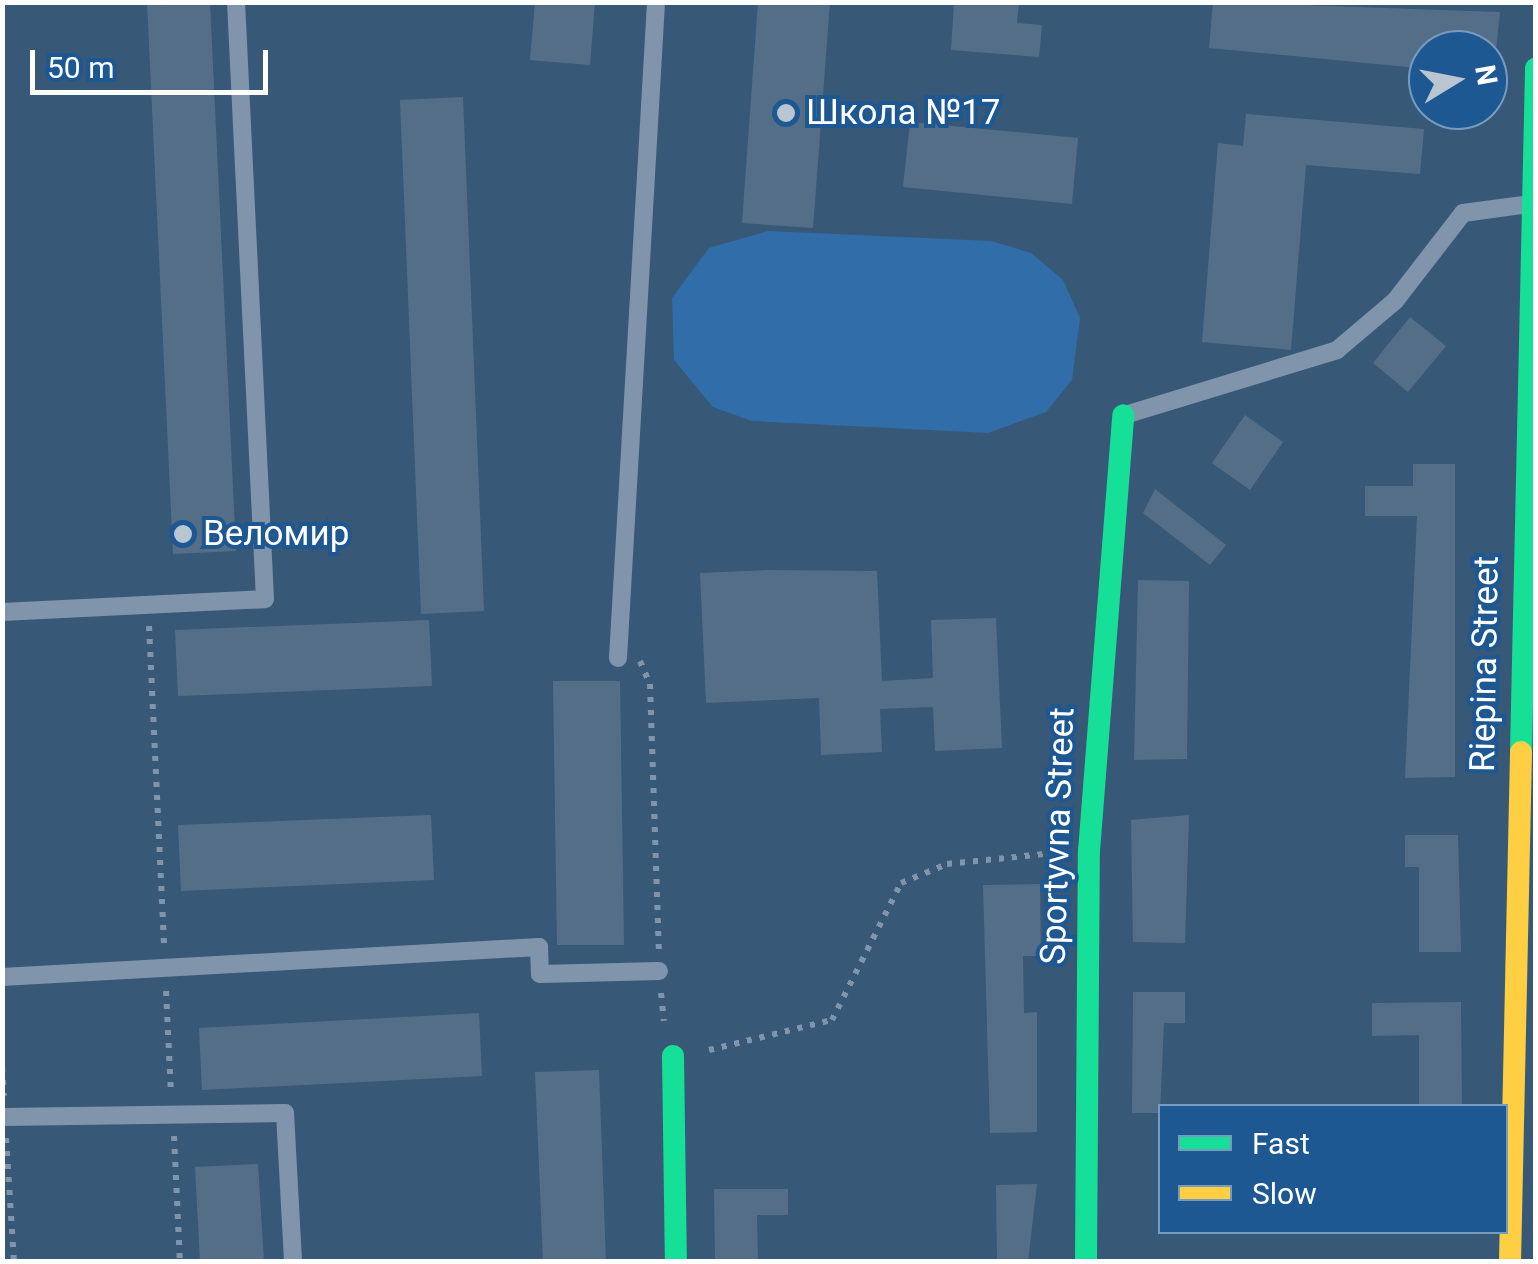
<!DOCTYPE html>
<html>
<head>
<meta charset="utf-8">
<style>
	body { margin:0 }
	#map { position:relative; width:1538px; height:1264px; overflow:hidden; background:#385878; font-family:Roboto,sans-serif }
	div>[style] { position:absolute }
	.green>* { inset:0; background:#316ea9 }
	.building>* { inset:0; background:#546e87 }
	.path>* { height:6px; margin-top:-3px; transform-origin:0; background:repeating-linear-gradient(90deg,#8095ab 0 5px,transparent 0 13px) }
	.lane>* { height:18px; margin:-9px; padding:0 9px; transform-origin:9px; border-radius:9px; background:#8095ab }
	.fast>* { height:22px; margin:-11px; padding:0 11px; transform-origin:11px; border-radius:11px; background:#16e098 }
	.slow>* { height:22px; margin:-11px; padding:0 11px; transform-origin:11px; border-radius:11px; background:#ffcf43 }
	.dots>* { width:28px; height:28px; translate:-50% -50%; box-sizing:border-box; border:5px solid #1d5893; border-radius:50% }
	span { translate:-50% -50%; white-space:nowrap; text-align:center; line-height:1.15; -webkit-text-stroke:8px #1d5893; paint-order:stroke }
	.poi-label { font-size:35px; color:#fff }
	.left { translate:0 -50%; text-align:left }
	.street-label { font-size:35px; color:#fff }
	.frame { position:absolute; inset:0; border:5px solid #fff; pointer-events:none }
	.legend { position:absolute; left:1158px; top:1104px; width:350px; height:130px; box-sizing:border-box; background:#1d5893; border:2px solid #779bbe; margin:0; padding:12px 18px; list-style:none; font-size:30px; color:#fff }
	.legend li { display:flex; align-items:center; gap:20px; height:50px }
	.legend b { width:50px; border:2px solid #779bbe }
	.north { position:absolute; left:1408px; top:30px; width:100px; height:100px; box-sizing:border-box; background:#1d5893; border:2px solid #779bbe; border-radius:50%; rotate:80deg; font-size:28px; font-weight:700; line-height:40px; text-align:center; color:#fff }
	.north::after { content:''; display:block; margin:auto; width:35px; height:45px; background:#b9c5d0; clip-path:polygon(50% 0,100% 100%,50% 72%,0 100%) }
	.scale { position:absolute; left:30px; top:50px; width:238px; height:45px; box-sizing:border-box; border:5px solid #fff; border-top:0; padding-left:12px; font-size:30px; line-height:35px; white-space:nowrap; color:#fff; -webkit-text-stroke:8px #1d5893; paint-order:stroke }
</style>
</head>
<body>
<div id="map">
	<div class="green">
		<div style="clip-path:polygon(768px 231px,991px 241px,1031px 253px,1063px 280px,1080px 318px,1072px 380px,1046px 412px,988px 433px,752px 421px,713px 407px,674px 360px,672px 298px,709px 248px)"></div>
	</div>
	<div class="building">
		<div style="clip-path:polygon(147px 2px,210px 2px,236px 551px,173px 554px)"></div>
		<div style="clip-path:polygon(535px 2px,595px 2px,590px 65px,530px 60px)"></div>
		<div style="clip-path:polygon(758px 2px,830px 2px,813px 228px,742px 223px)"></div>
		<div style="clip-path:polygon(954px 2px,1019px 2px,1017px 23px,1042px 25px,1039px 57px,951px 50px)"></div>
		<div style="clip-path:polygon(1213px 2px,1500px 12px,1496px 50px,1428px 50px,1428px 69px,1209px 48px)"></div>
		<div style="clip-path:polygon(463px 97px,484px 611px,421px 614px,400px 100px)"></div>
		<div style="clip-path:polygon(1246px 114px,1424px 129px,1420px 174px,1306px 165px,1291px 350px,1202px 342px,1218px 143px,1243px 146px)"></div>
		<div style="clip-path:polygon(910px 122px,1078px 138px,1072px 204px,903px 187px)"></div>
		<div style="clip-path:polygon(1410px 317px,1446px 346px,1408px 392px,1373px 363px)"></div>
		<div style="clip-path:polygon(1245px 415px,1283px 442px,1250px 490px,1212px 463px)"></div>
		<div style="clip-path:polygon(1413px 464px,1455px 464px,1455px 777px,1405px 778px,1417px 516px,1365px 516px,1365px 486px,1413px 486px)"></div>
		<div style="clip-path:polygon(1155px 489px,1226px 545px,1210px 565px,1143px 513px)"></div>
		<div style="clip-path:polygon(767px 570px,877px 571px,882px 681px,933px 678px,931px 620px,996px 618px,1002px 748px,935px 751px,933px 707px,880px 709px,882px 752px,821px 755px,819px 698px,706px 703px,700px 573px)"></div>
		<div style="clip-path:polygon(1138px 580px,1189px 581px,1187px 759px,1134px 760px)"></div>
		<div style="clip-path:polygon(429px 620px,432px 686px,178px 696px,175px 630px)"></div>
		<div style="clip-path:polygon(553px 681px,620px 681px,624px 945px,557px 945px)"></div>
		<div style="clip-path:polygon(431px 815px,434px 880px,181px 891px,178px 825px)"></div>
		<div style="clip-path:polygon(1189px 815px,1185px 943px,1133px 942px,1131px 820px)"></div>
		<div style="clip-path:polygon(1405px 835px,1458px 835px,1461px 952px,1419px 952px,1419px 867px,1405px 867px)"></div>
		<div style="clip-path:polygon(1040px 884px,1041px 956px,1023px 956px,1024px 1013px,1037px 1012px,1037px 1132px,990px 1133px,983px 885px)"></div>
		<div style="clip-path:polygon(1133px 992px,1185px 992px,1185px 1023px,1164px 1023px,1160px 1113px,1132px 1113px)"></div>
		<div style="clip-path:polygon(1461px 1002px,1462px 1106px,1419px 1106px,1419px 1035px,1372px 1036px,1372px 1003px)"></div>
		<div style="clip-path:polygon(479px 1013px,482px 1076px,202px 1090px,199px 1028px)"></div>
		<div style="clip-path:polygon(599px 1070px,606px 1262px,543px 1262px,535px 1072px)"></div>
		<div style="clip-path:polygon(258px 1164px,264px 1262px,200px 1262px,195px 1167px)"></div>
		<div style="clip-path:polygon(1037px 1184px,1028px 1262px,997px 1262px,996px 1185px)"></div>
		<div style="clip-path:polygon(714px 1189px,788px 1189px,788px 1215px,757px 1215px,758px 1262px,715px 1262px)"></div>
	</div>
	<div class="path">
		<div style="left:149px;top:626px;width:322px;rotate:87.3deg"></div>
		<div style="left:640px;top:661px;width:25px;rotate:67deg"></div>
		<div style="left:650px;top:684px;width:267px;rotate:88.1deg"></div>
		<div style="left:166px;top:991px;width:102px;rotate:87.2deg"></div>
		<div style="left:661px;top:993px;width:28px;rotate:84deg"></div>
		<div style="left:709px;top:1050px;width:127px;rotate:-13.7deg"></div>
		<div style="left:832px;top:1020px;width:153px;rotate:-63.3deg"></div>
		<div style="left:901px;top:883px;width:50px;rotate:-22.4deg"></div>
		<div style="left:947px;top:864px;width:107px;rotate:-5.9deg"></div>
		<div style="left:2px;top:1067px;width:29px;rotate:86deg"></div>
		<div style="left:174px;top:1136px;width:126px;rotate:87.3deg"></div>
		<div style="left:6px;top:1138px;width:124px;rotate:86.3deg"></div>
	</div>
	<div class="lane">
		<div style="left:1125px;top:415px;width:222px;rotate:-17deg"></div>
		<div style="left:1337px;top:350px;width:76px;rotate:-40.2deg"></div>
		<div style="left:1395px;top:301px;width:111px;rotate:-52.3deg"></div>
		<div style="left:1463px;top:213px;width:68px;rotate:-7.7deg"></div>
		<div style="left:2px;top:612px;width:263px;rotate:-2.8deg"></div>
		<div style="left:265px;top:599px;width:598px;rotate:-92.78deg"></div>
		<div style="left:618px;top:658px;width:657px;rotate:-86.68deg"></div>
		<div style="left:2px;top:977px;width:538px;rotate:-3.2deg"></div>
		<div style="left:539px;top:947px;width:27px;rotate:88deg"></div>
		<div style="left:540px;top:974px;width:119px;rotate:-1.4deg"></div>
		<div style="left:2px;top:1117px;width:283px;rotate:-0.8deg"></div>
		<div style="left:285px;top:1113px;width:149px;rotate:86.9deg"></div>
	</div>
	<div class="fast">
		<div style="left:1521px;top:752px;width:684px;rotate:-88.74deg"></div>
		<div style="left:673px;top:1056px;width:206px;rotate:89.2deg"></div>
		<div style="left:1086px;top:1262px;width:411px;rotate:-89.6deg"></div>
		<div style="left:1089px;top:851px;width:437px;rotate:-85.5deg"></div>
	</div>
	<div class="slow">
		<div style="left:1510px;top:1262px;width:510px;rotate:-88.76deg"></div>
	</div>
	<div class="dots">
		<div style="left:786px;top:113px;background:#b9c5d0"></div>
		<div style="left:183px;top:534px;background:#b9c5d0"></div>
	</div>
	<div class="poi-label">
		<span class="left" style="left:806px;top:113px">Школа №17</span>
		<span class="left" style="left:203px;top:534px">Веломир</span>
	</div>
	<div class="street-label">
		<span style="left:1485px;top:664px;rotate:-89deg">Riepina Street</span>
		<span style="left:1058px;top:836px;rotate:-88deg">Sportyvna Street</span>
	</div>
	<div class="frame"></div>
	<ul class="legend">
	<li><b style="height:12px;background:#16e098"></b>Fast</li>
	<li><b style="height:12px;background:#ffcf43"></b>Slow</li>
	</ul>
	<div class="north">N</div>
	<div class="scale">50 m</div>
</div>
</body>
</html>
